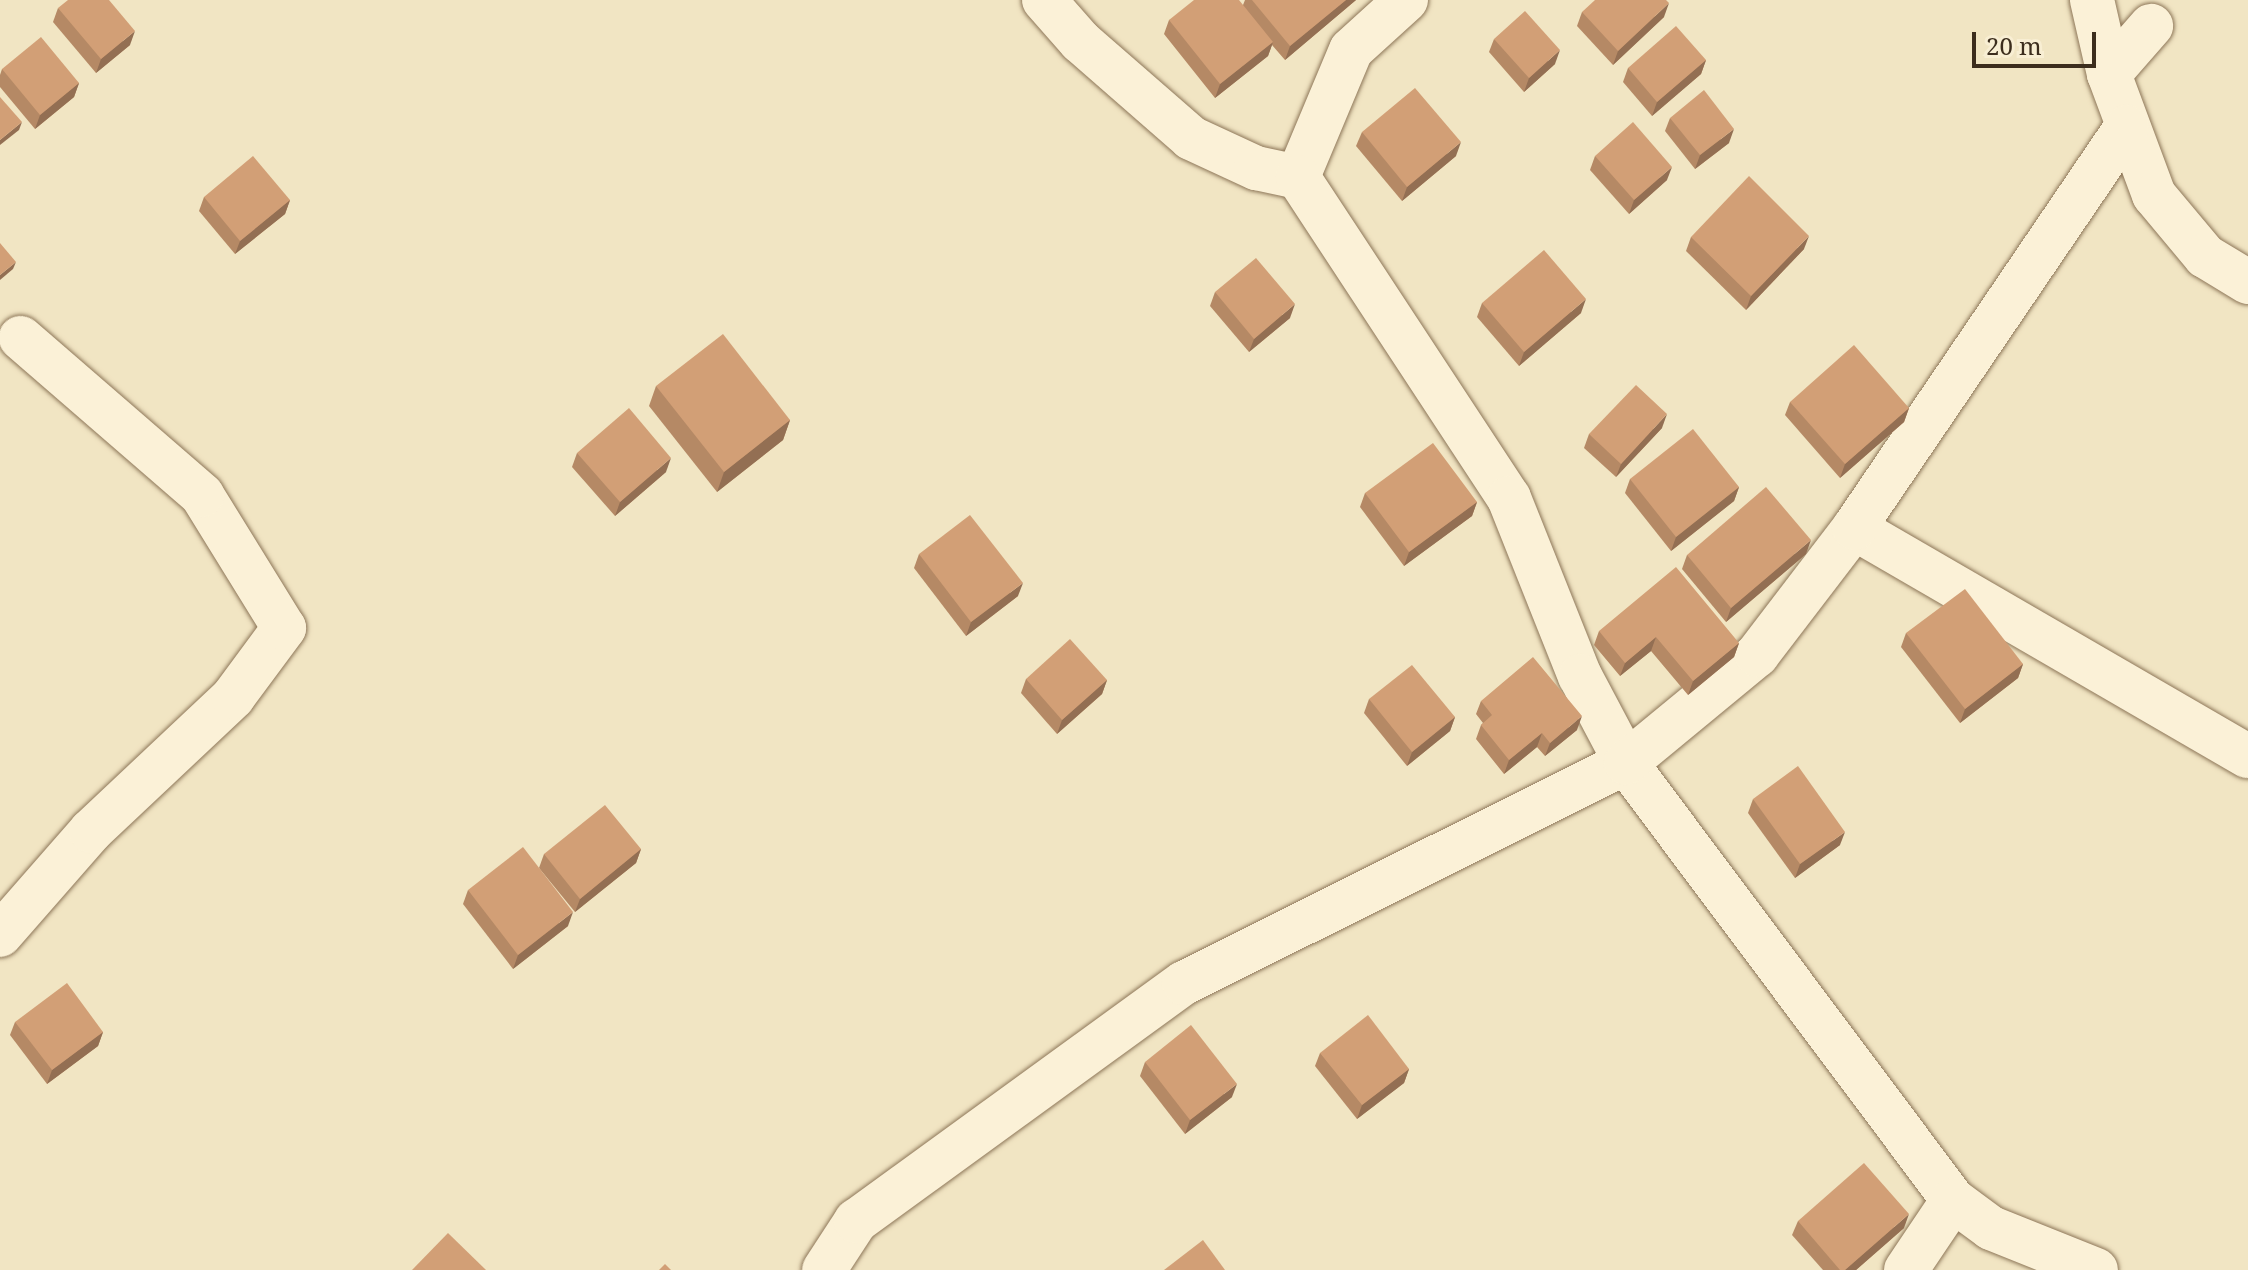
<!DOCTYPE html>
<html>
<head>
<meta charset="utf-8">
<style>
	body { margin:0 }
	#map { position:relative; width:2248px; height:1270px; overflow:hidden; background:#f1e5c3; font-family:"Noto Serif",serif }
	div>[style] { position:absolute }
	.roads { filter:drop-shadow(0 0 2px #8d7658) drop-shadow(0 0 2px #8d7658) }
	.street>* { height:44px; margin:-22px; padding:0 22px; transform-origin:22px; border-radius:22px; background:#fbf1d7 }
	.wall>* { inset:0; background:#b58965 }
	.shaded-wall>* { inset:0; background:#936f53 }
	.building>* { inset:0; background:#d29f76 }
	span { translate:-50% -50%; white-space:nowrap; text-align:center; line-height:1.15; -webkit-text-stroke:6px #f8eed3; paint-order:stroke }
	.scale { position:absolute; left:1972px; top:32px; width:124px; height:36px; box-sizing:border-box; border:4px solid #3c2d1d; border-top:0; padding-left:10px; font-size:24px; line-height:28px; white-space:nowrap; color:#3c2d1d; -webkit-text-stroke:6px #f8eed3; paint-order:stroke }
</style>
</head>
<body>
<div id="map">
	<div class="roads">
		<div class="street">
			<div style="left:1044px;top:0;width:55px;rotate:48.7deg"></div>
			<div style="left:1080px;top:41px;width:147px;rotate:41.1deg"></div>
			<div style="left:1191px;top:138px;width:72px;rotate:24.8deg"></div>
			<div style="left:1256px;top:168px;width:43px;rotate:12.1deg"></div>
			<div style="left:1406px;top:0;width:74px;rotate:137.7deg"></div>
			<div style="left:1351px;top:50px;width:138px;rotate:112.7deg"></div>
			<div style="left:1298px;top:177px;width:384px;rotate:56.7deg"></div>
			<div style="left:1509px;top:498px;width:192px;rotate:68.3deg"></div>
			<div style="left:1580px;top:676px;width:98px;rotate:62.1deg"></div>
			<div style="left:1626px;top:763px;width:546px;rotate:53.19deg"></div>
			<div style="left:1953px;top:1200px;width:47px;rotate:36.4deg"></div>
			<div style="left:1991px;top:1228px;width:113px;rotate:21.8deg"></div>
			<div style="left:2092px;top:0;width:76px;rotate:77.1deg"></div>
			<div style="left:2109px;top:74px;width:129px;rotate:69.6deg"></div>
			<div style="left:2154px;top:195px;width:80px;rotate:50.1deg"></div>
			<div style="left:2205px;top:256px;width:50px;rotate:31.2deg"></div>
			<div style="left:2109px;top:74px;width:64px;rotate:-48.8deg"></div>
			<div style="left:1854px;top:528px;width:455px;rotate:30.1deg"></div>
			<div style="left:0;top:935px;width:138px;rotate:-48.8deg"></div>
			<div style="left:91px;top:831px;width:195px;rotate:-43.3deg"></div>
			<div style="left:233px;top:697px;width:86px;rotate:-53.5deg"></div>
			<div style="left:284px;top:628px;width:156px;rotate:-121.7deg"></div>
			<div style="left:202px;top:495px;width:240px;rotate:-139.1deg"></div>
			<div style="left:824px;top:1270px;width:59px;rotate:-56.9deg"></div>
			<div style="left:856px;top:1221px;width:405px;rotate:-36deg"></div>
			<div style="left:1184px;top:983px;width:494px;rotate:-26.5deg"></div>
			<div style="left:1626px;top:763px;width:170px;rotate:-39.5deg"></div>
			<div style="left:1757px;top:655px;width:160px;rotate:-52.6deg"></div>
			<div style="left:1854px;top:528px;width:485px;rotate:-55.8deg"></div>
			<div style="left:1906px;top:1270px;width:84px;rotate:-56.1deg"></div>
		</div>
	</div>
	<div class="wall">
		<div style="clip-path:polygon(1245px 0,1356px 0,1285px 60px,1272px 45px,1268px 56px,1215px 98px,1164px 34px,1169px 20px,1243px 5px)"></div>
		<div style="clip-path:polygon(58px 8px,130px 45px,96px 73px,53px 22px)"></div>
		<div style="clip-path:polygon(1582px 12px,1664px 17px,1613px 65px,1577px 26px)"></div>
		<div style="clip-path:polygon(1494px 39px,1555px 64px,1524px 92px,1489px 52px)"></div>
		<div style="clip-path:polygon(1706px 60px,1701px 74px,1652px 116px,1623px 82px,1628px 68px)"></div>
		<div style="clip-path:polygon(2px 69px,79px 83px,74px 97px,35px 129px,0 87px,0 75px)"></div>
		<div style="clip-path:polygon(1670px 118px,1729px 143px,1695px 169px,1665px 131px)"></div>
		<div style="clip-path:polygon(1362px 132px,1456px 156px,1402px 201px,1356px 146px)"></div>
		<div style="clip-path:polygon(1595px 156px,1667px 180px,1629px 214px,1590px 170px)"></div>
		<div style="clip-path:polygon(204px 197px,290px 200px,285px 214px,235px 254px,199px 211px)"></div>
		<div style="clip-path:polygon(1691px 237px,1804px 249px,1746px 310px,1686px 251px)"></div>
		<div style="clip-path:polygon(1215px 292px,1290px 318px,1249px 352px,1210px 306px)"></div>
		<div style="clip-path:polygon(1482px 303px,1581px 313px,1519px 366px,1477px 317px)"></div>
		<div style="clip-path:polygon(656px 386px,790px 420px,783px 440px,717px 492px,649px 406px)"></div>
		<div style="clip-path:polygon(1790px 402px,1909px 408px,1904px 422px,1840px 478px,1785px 415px)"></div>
		<div style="clip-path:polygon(1662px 428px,1616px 477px,1584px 448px,1589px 434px)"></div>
		<div style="clip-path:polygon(577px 453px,666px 472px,615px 516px,572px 467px)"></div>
		<div style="clip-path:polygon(1630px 479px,1739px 487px,1734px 501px,1671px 551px,1625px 493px)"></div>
		<div style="clip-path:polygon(1365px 493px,1477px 502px,1472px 516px,1404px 566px,1360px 507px)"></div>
		<div style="clip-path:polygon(919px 554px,1018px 596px,966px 636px,914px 568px)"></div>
		<div style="clip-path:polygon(1806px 554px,1726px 622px,1682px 569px,1687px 555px)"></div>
		<div style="clip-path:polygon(1599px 631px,1739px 643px,1734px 657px,1688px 695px,1651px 651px,1620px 676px,1594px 645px)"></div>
		<div style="clip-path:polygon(1906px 633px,2023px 664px,2018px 678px,1960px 723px,1901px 647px)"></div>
		<div style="clip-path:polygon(1026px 679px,1107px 680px,1102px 694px,1057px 734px,1021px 693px)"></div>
		<div style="clip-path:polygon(1369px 699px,1455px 717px,1450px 731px,1407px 766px,1364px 713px)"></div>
		<div style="clip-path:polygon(1481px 701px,1577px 730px,1545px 756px,1537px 747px,1504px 774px,1476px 739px,1481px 725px,1483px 723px,1476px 714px)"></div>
		<div style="clip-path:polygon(1753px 799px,1840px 845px,1795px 878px,1748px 813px)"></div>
		<div style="clip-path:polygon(641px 849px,636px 863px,575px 912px,539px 868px,544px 854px)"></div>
		<div style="clip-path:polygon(468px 890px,568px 926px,513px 969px,463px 904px)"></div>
		<div style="clip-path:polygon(15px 1022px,103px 1032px,98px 1046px,47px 1084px,10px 1035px)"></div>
		<div style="clip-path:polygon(1320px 1053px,1409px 1069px,1404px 1083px,1357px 1119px,1315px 1066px)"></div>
		<div style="clip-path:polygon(1145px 1062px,1232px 1097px,1185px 1134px,1140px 1076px)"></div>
		<div style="clip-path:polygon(1798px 1221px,1904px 1228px,1856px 1270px,1823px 1270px,1792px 1235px)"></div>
	</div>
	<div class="shaded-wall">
		<div style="clip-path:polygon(1346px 0,1356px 0,1285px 60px,1290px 46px)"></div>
		<div style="clip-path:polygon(1669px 3px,1664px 17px,1613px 65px,1618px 51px)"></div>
		<div style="clip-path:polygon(135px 31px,130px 45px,96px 73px,101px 59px)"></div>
		<div style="clip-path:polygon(1273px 42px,1268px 56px,1215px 98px,1220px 84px)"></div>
		<div style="clip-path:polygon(1560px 50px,1555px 64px,1524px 92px,1529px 78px)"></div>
		<div style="clip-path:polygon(1706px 60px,1701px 74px,1652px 116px,1657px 102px)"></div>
		<div style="clip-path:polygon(79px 83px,74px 97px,35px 129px,40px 115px)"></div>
		<div style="clip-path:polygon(22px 122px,19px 130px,0 145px,0 140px)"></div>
		<div style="clip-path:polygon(1734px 129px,1729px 143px,1695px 169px,1700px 155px)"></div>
		<div style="clip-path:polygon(1461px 142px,1456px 156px,1402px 201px,1407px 187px)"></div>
		<div style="clip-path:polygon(1672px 167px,1667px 180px,1629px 214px,1634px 200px)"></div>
		<div style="clip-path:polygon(290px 200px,285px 214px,235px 254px,240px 241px)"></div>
		<div style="clip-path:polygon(1809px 236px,1804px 249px,1746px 310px,1751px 296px)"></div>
		<div style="clip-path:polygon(16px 262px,13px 269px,0 280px,0 275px)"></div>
		<div style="clip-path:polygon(1586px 299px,1581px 313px,1519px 366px,1524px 352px)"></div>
		<div style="clip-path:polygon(1295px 304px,1290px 318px,1249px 352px,1254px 339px)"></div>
		<div style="clip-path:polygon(1909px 408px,1904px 422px,1840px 478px,1845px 464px)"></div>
		<div style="clip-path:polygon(1667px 414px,1662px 428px,1616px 477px,1621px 464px)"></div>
		<div style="clip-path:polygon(790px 420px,783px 440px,717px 492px,724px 472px)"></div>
		<div style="clip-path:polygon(671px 458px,666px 472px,615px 516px,620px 502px)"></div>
		<div style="clip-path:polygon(1739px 487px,1734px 501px,1671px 551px,1676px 537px)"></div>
		<div style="clip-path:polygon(1477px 502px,1472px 516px,1404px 566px,1409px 552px)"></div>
		<div style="clip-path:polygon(1811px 540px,1806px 554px,1726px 622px,1731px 608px)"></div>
		<div style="clip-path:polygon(1023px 583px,1018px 596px,966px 636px,971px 622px)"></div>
		<div style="clip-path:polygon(1656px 637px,1651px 651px,1620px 676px,1625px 663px)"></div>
		<div style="clip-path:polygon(1739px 643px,1734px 657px,1688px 695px,1693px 681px)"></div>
		<div style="clip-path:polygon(2023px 664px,2018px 678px,1960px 723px,1965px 709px)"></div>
		<div style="clip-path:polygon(1107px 680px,1102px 694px,1057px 734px,1062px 720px)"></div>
		<div style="clip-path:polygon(1582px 716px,1577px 730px,1545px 756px,1550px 743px)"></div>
		<div style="clip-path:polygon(1455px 717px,1450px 731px,1407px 766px,1412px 752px)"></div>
		<div style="clip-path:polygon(1542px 733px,1537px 747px,1504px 774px,1509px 760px)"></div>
		<div style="clip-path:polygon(1845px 832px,1840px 845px,1795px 878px,1800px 864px)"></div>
		<div style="clip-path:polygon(641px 849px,636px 863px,575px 912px,580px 899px)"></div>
		<div style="clip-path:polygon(573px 912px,568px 926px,513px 969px,518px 955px)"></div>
		<div style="clip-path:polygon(103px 1032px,98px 1046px,47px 1084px,52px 1070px)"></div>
		<div style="clip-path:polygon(1409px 1069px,1404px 1083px,1357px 1119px,1362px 1105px)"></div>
		<div style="clip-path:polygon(1237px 1084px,1232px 1097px,1185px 1134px,1190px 1120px)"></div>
		<div style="clip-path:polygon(1909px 1214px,1904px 1228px,1856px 1270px,1845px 1270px)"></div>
	</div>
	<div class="building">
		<div style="clip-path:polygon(68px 0,109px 0,135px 31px,101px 59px,58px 8px)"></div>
		<div style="clip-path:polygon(1194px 0,1239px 0,1273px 42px,1220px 84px,1169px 20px)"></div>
		<div style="clip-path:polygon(1252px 0,1346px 0,1290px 46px)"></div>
		<div style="clip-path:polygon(1595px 0,1666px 0,1669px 3px,1618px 51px,1582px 12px)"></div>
		<div style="clip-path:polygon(1525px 11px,1560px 50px,1529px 78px,1494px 39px)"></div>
		<div style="clip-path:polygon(1676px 26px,1706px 60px,1657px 102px,1628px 68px)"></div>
		<div style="clip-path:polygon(41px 37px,79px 83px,40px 115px,2px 69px)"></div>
		<div style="clip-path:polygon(1415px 88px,1461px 142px,1407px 187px,1362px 132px)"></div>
		<div style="clip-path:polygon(1704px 90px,1734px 129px,1700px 155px,1670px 118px)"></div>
		<div style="clip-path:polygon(0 97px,22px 122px,0 140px)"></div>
		<div style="clip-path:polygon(1633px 122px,1672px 167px,1634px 200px,1595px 156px)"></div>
		<div style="clip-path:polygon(253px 156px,290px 200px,240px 241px,204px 197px)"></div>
		<div style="clip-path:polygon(1749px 176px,1809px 236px,1751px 296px,1691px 237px)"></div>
		<div style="clip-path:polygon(0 243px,16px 262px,0 275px)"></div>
		<div style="clip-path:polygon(1544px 250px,1586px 299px,1524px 352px,1482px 303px)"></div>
		<div style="clip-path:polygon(1256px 258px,1295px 304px,1254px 339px,1215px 292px)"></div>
		<div style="clip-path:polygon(723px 334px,790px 420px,724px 472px,656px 386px)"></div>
		<div style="clip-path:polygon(1854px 345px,1909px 408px,1845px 464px,1790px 402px)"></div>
		<div style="clip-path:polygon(1636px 385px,1667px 414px,1621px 464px,1589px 434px)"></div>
		<div style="clip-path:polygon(629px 408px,671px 458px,620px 502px,577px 453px)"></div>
		<div style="clip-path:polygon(1693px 429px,1739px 487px,1676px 537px,1630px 479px)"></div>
		<div style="clip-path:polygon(1433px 443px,1477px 502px,1409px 552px,1365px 493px)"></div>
		<div style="clip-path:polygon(1766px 487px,1811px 540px,1731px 608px,1687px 555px)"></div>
		<div style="clip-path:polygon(970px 515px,1023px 583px,971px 622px,919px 554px)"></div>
		<div style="clip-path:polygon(1676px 567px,1739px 643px,1693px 681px,1656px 637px,1625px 663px,1599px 631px)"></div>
		<div style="clip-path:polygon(1965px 589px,2023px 664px,1965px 709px,1906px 633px)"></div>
		<div style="clip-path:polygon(1070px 639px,1107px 680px,1062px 720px,1026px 679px)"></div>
		<div style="clip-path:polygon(1533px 657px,1582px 716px,1550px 743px,1542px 733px,1509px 760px,1481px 725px,1492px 715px,1481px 701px)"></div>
		<div style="clip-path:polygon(1412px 665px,1455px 717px,1412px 752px,1369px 699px)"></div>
		<div style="clip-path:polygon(1798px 766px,1845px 832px,1800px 864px,1753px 799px)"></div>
		<div style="clip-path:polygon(605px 805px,641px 849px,580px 899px,544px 854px)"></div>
		<div style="clip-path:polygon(523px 847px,573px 912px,518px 955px,468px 890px)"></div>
		<div style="clip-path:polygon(67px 983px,103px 1032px,52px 1070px,15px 1022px)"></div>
		<div style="clip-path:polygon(1368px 1015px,1409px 1069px,1362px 1105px,1320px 1053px)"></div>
		<div style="clip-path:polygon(1191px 1025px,1237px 1084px,1190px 1120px,1145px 1062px)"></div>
		<div style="clip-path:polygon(1864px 1163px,1909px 1214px,1845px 1270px,1840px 1270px,1798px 1221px)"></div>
		<div style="clip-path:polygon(448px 1233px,486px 1270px,412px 1270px)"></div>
		<div style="clip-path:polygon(1203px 1240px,1225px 1270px,1164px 1270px)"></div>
		<div style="clip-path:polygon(665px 1264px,671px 1270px,659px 1270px)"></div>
	</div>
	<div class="scale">20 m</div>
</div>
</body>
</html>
